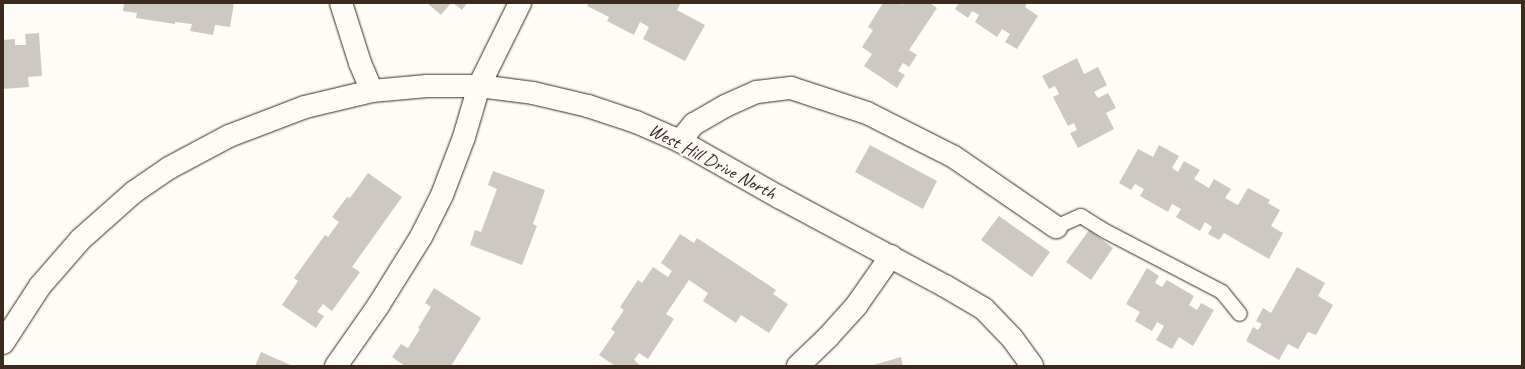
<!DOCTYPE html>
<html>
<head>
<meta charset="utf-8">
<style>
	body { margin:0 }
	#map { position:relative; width:1525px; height:369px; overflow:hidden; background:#fdfcf7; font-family:Caveat,sans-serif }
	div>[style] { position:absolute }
	.building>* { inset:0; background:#cdc8c2 }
	.roads { filter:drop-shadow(0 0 1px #3b2a1e) drop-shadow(0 0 1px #3b2a1e) }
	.service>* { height:14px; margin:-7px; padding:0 7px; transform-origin:7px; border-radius:7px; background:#fdfcf7 }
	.minor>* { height:22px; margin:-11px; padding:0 11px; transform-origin:11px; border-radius:11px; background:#fdfcf7 }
	.tertiary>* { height:22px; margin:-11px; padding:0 11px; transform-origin:11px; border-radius:11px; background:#fdfcf7 }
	span { translate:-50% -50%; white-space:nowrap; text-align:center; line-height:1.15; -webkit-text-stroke:4px #fdfcf7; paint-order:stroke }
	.street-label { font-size:19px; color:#3b2a1e }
	.frame { position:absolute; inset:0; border:4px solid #3b2a1e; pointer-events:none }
</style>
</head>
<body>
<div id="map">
	<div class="building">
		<div style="clip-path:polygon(124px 3px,234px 3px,230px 27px,215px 25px,213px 35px,190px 31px,192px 24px,175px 22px,175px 24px,136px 18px,137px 13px,123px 11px)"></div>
		<div style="clip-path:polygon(427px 3px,451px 3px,441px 15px)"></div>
		<div style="clip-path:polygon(453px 3px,467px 3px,462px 10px)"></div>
		<div style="clip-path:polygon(589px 3px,677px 3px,680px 4px,677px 10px,705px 25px,685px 61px,643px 39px,649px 27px,640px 22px,634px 35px,607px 21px,609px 17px,587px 6px)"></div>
		<div style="clip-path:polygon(883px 3px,899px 3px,902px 5px,903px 3px,930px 3px,937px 8px,909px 50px,917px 55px,909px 67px,903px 63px,898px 71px,905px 75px,897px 88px,864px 66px,872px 54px,862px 47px,873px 30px,868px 27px)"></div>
		<div style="clip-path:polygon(959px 3px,1027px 3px,1025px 7px,1038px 16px,1017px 49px,1005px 42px,1010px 34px,1002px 29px,997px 37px,975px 22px,979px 15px,972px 11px,968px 18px,955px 9px)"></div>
		<div style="clip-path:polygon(39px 33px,42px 76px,28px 77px,29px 87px,3px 89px,3px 40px,15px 39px,15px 45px,26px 45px,25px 34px)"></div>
		<div style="clip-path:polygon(1077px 58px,1084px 74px,1098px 67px,1107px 85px,1094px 92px,1098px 98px,1108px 93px,1116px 108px,1106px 113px,1114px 129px,1078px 148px,1070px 133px,1077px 130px,1074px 123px,1068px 126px,1053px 97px,1059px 94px,1055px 86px,1049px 89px,1042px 76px)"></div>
		<div style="clip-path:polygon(870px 145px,937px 181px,923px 209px,855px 172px)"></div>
		<div style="clip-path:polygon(1159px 145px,1179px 156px,1172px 168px,1178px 172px,1184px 161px,1200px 170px,1194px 179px,1209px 188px,1214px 179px,1231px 189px,1225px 198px,1238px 205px,1248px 188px,1270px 200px,1268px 203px,1280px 210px,1271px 226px,1283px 233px,1269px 259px,1224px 233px,1219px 240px,1208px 234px,1212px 227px,1205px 222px,1200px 231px,1176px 217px,1181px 209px,1172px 204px,1168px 212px,1140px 196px,1144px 189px,1135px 184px,1131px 190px,1119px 183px,1138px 149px,1153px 157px)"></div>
		<div style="clip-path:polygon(493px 171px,545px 190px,533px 224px,537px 226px,522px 265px,470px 245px,475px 230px,481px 232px,497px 189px,488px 185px)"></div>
		<div style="clip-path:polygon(368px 173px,402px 197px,352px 267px,360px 272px,332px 311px,323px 304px,317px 312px,324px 316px,316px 328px,282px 305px,298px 281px,294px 278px,325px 235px,328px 237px,339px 222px,332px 217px,347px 197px,350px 198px)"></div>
		<div style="clip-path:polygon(999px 216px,1050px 252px,1032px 277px,981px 240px)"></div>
		<div style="clip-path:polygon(1089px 230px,1113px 248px,1091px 280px,1066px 262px)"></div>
		<div style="clip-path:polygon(680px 234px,694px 243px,697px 238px,776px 290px,773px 294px,788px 304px,769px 333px,741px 315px,736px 323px,703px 301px,708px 293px,689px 280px,666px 314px,674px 319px,648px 359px,639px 353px,634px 360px,641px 366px,615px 366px,599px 355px,615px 332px,611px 329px,624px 310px,620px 307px,638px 280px,642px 283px,653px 267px,668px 277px,672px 271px,661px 263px)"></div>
		<div style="clip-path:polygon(1297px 267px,1325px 283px,1318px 296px,1333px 305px,1316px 335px,1308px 332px,1298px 349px,1288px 344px,1279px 360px,1246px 341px,1253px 327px,1258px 330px,1262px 324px,1256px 321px,1263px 308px,1271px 313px)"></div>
		<div style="clip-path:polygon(1147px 268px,1159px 276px,1155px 283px,1162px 287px,1167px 280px,1194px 296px,1189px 305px,1197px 310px,1201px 303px,1214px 310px,1193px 346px,1179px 337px,1172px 349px,1156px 340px,1164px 326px,1157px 322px,1152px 331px,1135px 321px,1140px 312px,1126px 304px)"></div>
		<div style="clip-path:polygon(434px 288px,481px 318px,451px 366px,405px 366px,392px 357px,401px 344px,408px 348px,420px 329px,418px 328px,431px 307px,425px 303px)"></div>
		<div style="clip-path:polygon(261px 352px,293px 366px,255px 366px)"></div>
		<div style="clip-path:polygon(901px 357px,903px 366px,870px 366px)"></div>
	</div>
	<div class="roads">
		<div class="service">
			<div style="left:1056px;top:227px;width:27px;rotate:-24deg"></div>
			<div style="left:1081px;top:216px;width:28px;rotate:32deg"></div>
			<div style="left:1105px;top:231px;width:132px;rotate:27.5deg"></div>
			<div style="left:1222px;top:292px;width:28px;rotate:51deg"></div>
		</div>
		<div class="minor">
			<div style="left:341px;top:3px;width:63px;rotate:72.4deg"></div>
			<div style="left:360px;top:63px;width:30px;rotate:67deg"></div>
			<div style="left:680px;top:141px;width:22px;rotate:-51deg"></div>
			<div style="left:694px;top:124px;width:36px;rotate:-30deg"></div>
			<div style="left:725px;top:106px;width:35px;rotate:-24deg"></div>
			<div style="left:757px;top:92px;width:34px;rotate:-7deg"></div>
			<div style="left:791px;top:88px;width:80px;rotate:18.2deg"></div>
			<div style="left:867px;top:113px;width:97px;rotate:26.8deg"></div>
			<div style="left:954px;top:157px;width:124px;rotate:34.5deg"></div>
			<div style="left:336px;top:366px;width:73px;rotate:-55deg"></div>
			<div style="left:378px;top:306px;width:81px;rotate:-58.1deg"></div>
			<div style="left:421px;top:237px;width:47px;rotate:-63.4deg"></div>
			<div style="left:442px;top:195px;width:62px;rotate:-69.2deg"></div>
			<div style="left:464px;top:137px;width:53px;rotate:-73.6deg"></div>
			<div style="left:479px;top:86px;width:93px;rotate:-63.7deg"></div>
			<div style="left:798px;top:366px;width:42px;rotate:-44deg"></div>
			<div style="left:828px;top:337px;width:42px;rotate:-47.9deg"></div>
			<div style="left:856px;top:306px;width:61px;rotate:-55deg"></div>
		</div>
		<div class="tertiary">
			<div style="left:3px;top:343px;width:68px;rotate:-57deg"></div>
			<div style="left:40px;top:286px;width:62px;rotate:-48.9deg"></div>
			<div style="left:81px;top:239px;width:71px;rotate:-41.6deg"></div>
			<div style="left:134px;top:192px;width:42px;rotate:-34.4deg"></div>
			<div style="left:169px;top:168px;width:68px;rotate:-28.1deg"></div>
			<div style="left:229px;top:136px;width:81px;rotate:-20.9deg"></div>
			<div style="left:305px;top:107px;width:69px;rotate:-13.4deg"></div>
			<div style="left:372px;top:91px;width:55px;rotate:-5.2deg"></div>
			<div style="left:427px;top:86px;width:52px"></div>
			<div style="left:479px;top:86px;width:54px;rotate:7.4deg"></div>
			<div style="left:533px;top:93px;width:57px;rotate:13.3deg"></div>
			<div style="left:588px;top:106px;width:51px;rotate:18.4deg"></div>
			<div style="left:636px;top:122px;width:48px;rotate:23.4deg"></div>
			<div style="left:680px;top:141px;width:114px;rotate:29.5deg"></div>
			<div style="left:779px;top:197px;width:188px;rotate:28.2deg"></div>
			<div style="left:945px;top:286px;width:45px;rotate:30.5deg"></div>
			<div style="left:984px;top:309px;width:40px;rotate:46deg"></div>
			<div style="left:1012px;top:338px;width:34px;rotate:54deg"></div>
		</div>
	</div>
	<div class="street-label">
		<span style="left:712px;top:162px;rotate:28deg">West Hill Drive North</span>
	</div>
	<div class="frame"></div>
</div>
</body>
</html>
